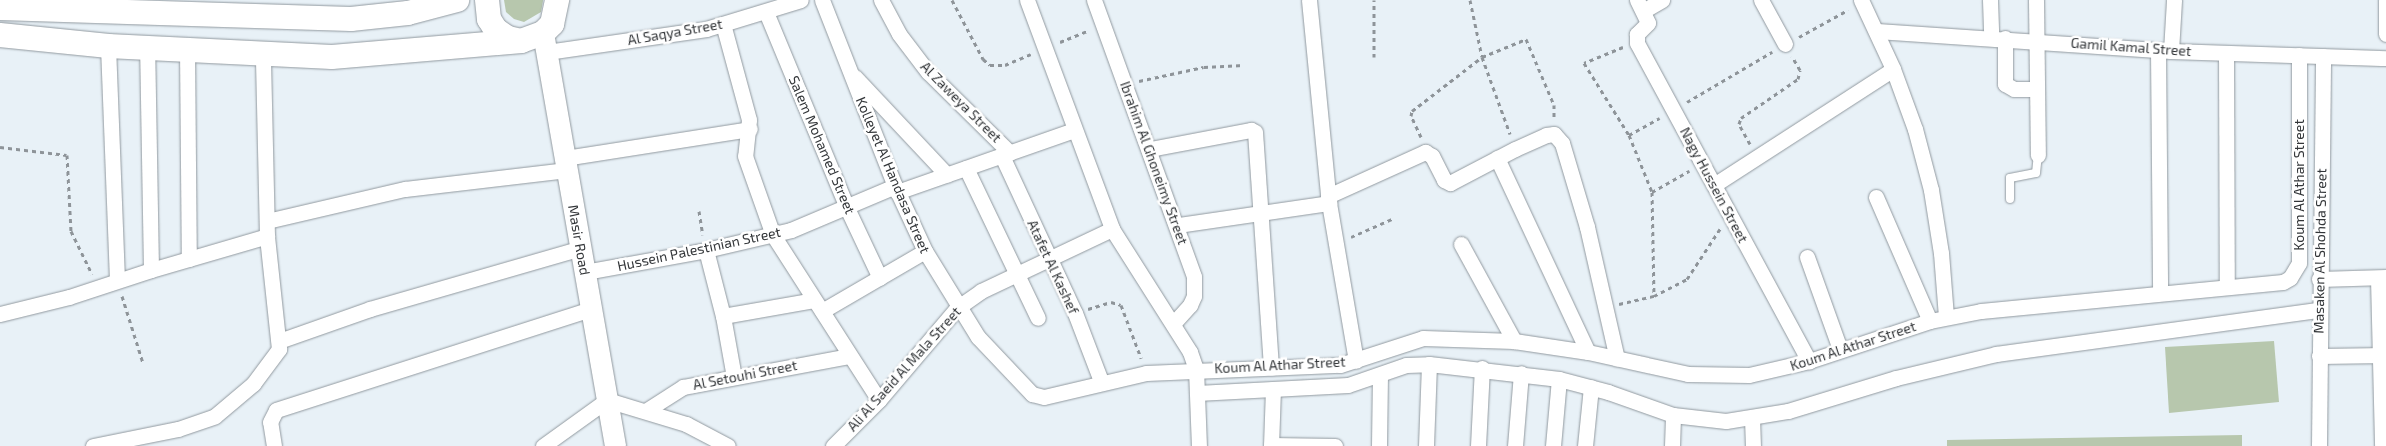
<!DOCTYPE html>
<html>
<head>
<meta charset="utf-8">
<style>
	body { margin:0 }
	#map { position:relative; width:2386px; height:446px; overflow:hidden; background:#e8f1f7; font-family:"Exo 2",sans-serif }
	div>[style] { position:absolute }
	.green>* { inset:0; background:#b7c7ad }
	.path>* { height:3px; margin-top:-1.5px; transform-origin:0; background:repeating-linear-gradient(90deg,#8e9499 0 4px,transparent 0 8px) }
	.roads { filter:drop-shadow(0 0 1px #91999f) drop-shadow(0 0 1px #91999f) }
	.lane>* { height:8px; margin:-4px; padding:0 4px; transform-origin:4px; border-radius:4px; background:#fff }
	.street>* { height:15px; margin:-7.5px; padding:0 7.5px; transform-origin:7.5px; border-radius:7.5px; background:#fff }
	.secondary>* { height:21px; margin:-10.5px; padding:0 10.5px; transform-origin:10.5px; border-radius:10.5px; background:#fff }
	.primary>* { height:24px; margin:-12px; padding:0 12px; transform-origin:12px; border-radius:12px; background:#fff }
	span { translate:-50% -50%; white-space:nowrap; text-align:center; line-height:1.15; -webkit-text-stroke:5px #fff; paint-order:stroke }
	.street-label { font-size:14px; color:#333639 }
</style>
</head>
<body>
<div id="map">
	<div class="green">
		<div style="clip-path:polygon(504px 0,543px 0,543px 1px,541px 12px,524px 22px,514px 19px,506px 12px)"></div>
		<div style="clip-path:polygon(2274px 341px,2279px 402px,2169px 413px,2165px 347px)"></div>
		<div style="clip-path:polygon(2242px 435px,2242px 446px,1947px 446px,1947px 440px)"></div>
	</div>
	<div class="path">
		<div style="left:952px;top:0;width:67px;rotate:62.3deg"></div>
		<div style="left:983px;top:59px;width:9px;rotate:41deg"></div>
		<div style="left:990px;top:65px;width:15px"></div>
		<div style="left:1005px;top:65px;width:28px;rotate:-23deg"></div>
		<div style="left:1470px;top:0;width:58px;rotate:78.1deg"></div>
		<div style="left:1482px;top:57px;width:82px;rotate:70deg"></div>
		<div style="left:1799px;top:37px;width:56px;rotate:-28.9deg"></div>
		<div style="left:1060px;top:42px;width:31px;rotate:-22deg"></div>
		<div style="left:1623px;top:47px;width:42px;rotate:157.7deg"></div>
		<div style="left:1584px;top:63px;width:85px;rotate:58deg"></div>
		<div style="left:1629px;top:135px;width:61px;rotate:68deg"></div>
		<div style="left:1652px;top:192px;width:104px;rotate:88.9deg"></div>
		<div style="left:1374px;top:57px;width:57px;rotate:-90deg"></div>
		<div style="left:1139px;top:81px;width:66px;rotate:-12.2deg"></div>
		<div style="left:1204px;top:67px;width:40px;rotate:-2.9deg"></div>
		<div style="left:1687px;top:102px;width:99px;rotate:-30.5deg"></div>
		<div style="left:1629px;top:135px;width:35px;rotate:-29deg"></div>
		<div style="left:1421px;top:137px;width:23px;rotate:-115deg"></div>
		<div style="left:1411px;top:116px;width:5px;rotate:-79deg"></div>
		<div style="left:1412px;top:111px;width:88px;rotate:-37.6deg"></div>
		<div style="left:1482px;top:57px;width:48px;rotate:-22.2deg"></div>
		<div style="left:1526px;top:39px;width:72px;rotate:67deg"></div>
		<div style="left:1554px;top:105px;width:14px;rotate:90deg"></div>
		<div style="left:1750px;top:144px;width:23px;rotate:-119deg"></div>
		<div style="left:1739px;top:124px;width:6px;rotate:-72deg"></div>
		<div style="left:1741px;top:118px;width:69px;rotate:-34.4deg"></div>
		<div style="left:1798px;top:79px;width:9px;rotate:-77deg"></div>
		<div style="left:1800px;top:70px;width:16px;rotate:-120deg"></div>
		<div style="left:0;top:147px;width:67px;rotate:6.8deg"></div>
		<div style="left:67px;top:155px;width:76px;rotate:87deg"></div>
		<div style="left:71px;top:231px;width:48px;rotate:64deg"></div>
		<div style="left:1652px;top:192px;width:43px;rotate:-29.6deg"></div>
		<div style="left:699px;top:211px;width:24px;rotate:81deg"></div>
		<div style="left:1351px;top:237px;width:45px;rotate:-23.7deg"></div>
		<div style="left:122px;top:296px;width:70px;rotate:72.6deg"></div>
		<div style="left:1619px;top:304px;width:36px;rotate:-13deg"></div>
		<div style="left:1654px;top:296px;width:37px;rotate:-27deg"></div>
		<div style="left:1687px;top:279px;width:60px;rotate:-56.6deg"></div>
		<div style="left:1088px;top:309px;width:24px;rotate:-17deg"></div>
		<div style="left:1111px;top:302px;width:10px;rotate:17deg"></div>
		<div style="left:1121px;top:305px;width:57px;rotate:69.3deg"></div>
	</div>
	<div class="roads">
		<div class="lane">
			<div style="left:2010px;top:199px;width:21px;rotate:-90deg"></div>
			<div style="left:2010px;top:178px;width:26px;rotate:-11deg"></div>
			<div style="left:2036px;top:173px;width:18px;rotate:-84deg"></div>
		</div>
		<div class="street">
			<div style="left:822px;top:0;width:200px;rotate:68.6deg"></div>
			<div style="left:895px;top:186px;width:72px;rotate:65.2deg"></div>
			<div style="left:925px;top:251px;width:101px;rotate:58.4deg"></div>
			<div style="left:978px;top:337px;width:79px;rotate:46.5deg"></div>
			<div style="left:1032px;top:394px;width:12px;rotate:14deg"></div>
			<div style="left:1044px;top:397px;width:105px;rotate:-13.2deg"></div>
			<div style="left:1146px;top:373px;width:194px;rotate:-2.4deg"></div>
			<div style="left:1340px;top:365px;width:87px;rotate:-18deg"></div>
			<div style="left:1423px;top:338px;width:91px;rotate:1.9deg"></div>
			<div style="left:1514px;top:341px;width:75px;rotate:8.5deg"></div>
			<div style="left:1588px;top:352px;width:102px;rotate:12.4deg"></div>
			<div style="left:1688px;top:374px;width:61px;rotate:0.9deg"></div>
			<div style="left:1749px;top:375px;width:62px;rotate:-13.1deg"></div>
			<div style="left:1809px;top:361px;width:127px;rotate:-18.3deg"></div>
			<div style="left:1930px;top:321px;width:52px;rotate:-11.1deg"></div>
			<div style="left:1981px;top:311px;width:303px;rotate:-5.5deg"></div>
			<div style="left:2283px;top:282px;width:8px;rotate:-30deg"></div>
			<div style="left:2290px;top:278px;width:17px;rotate:-59deg"></div>
			<div style="left:2299px;top:263px;width:208px;rotate:-90deg"></div>
			<div style="left:881px;top:0;width:38px;rotate:62deg"></div>
			<div style="left:899px;top:34px;width:48px;rotate:52.7deg"></div>
			<div style="left:928px;top:72px;width:115px;rotate:44.6deg"></div>
			<div style="left:1027px;top:0;width:244px;rotate:69.6deg"></div>
			<div style="left:1112px;top:229px;width:146px;rotate:57.6deg"></div>
			<div style="left:1190px;top:352px;width:18px;rotate:71deg"></div>
			<div style="left:1196px;top:369px;width:77px;rotate:87.8deg"></div>
			<div style="left:1094px;top:0;width:294px;rotate:70.1deg"></div>
			<div style="left:1194px;top:277px;width:19px;rotate:90deg"></div>
			<div style="left:1194px;top:296px;width:10px;rotate:114deg"></div>
			<div style="left:1190px;top:305px;width:24px;rotate:132deg"></div>
			<div style="left:1309px;top:0;width:204px;rotate:84.4deg"></div>
			<div style="left:1329px;top:203px;width:160px;rotate:80.3deg"></div>
			<div style="left:1637px;top:0;width:25px;rotate:64deg"></div>
			<div style="left:1648px;top:23px;width:16px;rotate:135deg"></div>
			<div style="left:1637px;top:34px;width:9px;rotate:90deg"></div>
			<div style="left:1637px;top:43px;width:362px;rotate:61.6deg"></div>
			<div style="left:1761px;top:0;width:50px;rotate:61.4deg"></div>
			<div style="left:1861px;top:0;width:76px;rotate:65.1deg"></div>
			<div style="left:1893px;top:69px;width:64px;rotate:69.9deg"></div>
			<div style="left:1915px;top:129px;width:63px;rotate:75.3deg"></div>
			<div style="left:1931px;top:190px;width:64px;rotate:81deg"></div>
			<div style="left:1941px;top:253px;width:64px;rotate:85.5deg"></div>
			<div style="left:1990px;top:0;width:37px;rotate:88deg"></div>
			<div style="left:2036px;top:0;width:155px;rotate:89.3deg"></div>
			<div style="left:2386px;top:0;width:34px;rotate:90deg"></div>
			<div style="left:1643px;top:11px;width:22px;rotate:-30deg"></div>
			<div style="left:766px;top:12px;width:212px;rotate:67.5deg"></div>
			<div style="left:847px;top:208px;width:77px;rotate:64.8deg"></div>
			<div style="left:723px;top:24px;width:99px;rotate:74.8deg"></div>
			<div style="left:749px;top:120px;width:36px;rotate:96deg"></div>
			<div style="left:745px;top:156px;width:84px;rotate:70.5deg"></div>
			<div style="left:773px;top:235px;width:196px;rotate:57.3deg"></div>
			<div style="left:1877px;top:31px;width:295px;rotate:3.9deg"></div>
			<div style="left:2171px;top:51px;width:215px;rotate:1.9deg"></div>
			<div style="left:2005px;top:38px;width:46px;rotate:90deg"></div>
			<div style="left:2005px;top:84px;width:10px;rotate:29deg"></div>
			<div style="left:2014px;top:89px;width:23px"></div>
			<div style="left:108px;top:46px;width:233px;rotate:87.8deg"></div>
			<div style="left:187px;top:49px;width:210px;rotate:89.5deg"></div>
			<div style="left:2158px;top:50px;width:243px;rotate:89.5deg"></div>
			<div style="left:2171px;top:51px;width:51px;rotate:-86.6deg"></div>
			<div style="left:547px;top:52px;width:161px;rotate:-8.2deg"></div>
			<div style="left:706px;top:29px;width:99px;rotate:-17deg"></div>
			<div style="left:2226px;top:53px;width:234px;rotate:89.8deg"></div>
			<div style="left:855px;top:77px;width:134px;rotate:46.8deg"></div>
			<div style="left:1150px;top:149px;width:103px;rotate:-10.7deg"></div>
			<div style="left:1251px;top:130px;width:4px;rotate:27deg"></div>
			<div style="left:1255px;top:132px;width:236px;rotate:86.1deg"></div>
			<div style="left:1002px;top:156px;width:173px;rotate:65.1deg"></div>
			<div style="left:1075px;top:313px;width:73px;rotate:69.1deg"></div>
			<div style="left:565px;top:158px;width:187px;rotate:-8.9deg"></div>
			<div style="left:1497px;top:158px;width:214px;rotate:64.9deg"></div>
			<div style="left:966px;top:168px;width:166px;rotate:64.4deg"></div>
			<div style="left:1714px;top:185px;width:213px;rotate:-32.9deg"></div>
			<div style="left:897px;top:192px;width:188px;rotate:-19.3deg"></div>
			<div style="left:1328px;top:196px;width:107px;rotate:-24.4deg"></div>
			<div style="left:1425px;top:152px;width:8px;rotate:30deg"></div>
			<div style="left:1432px;top:156px;width:27px;rotate:63deg"></div>
			<div style="left:1444px;top:180px;width:7px;rotate:27deg"></div>
			<div style="left:1450px;top:183px;width:73px;rotate:-27.6deg"></div>
			<div style="left:1515px;top:149px;width:34px;rotate:-24deg"></div>
			<div style="left:1546px;top:135px;width:8px;rotate:-7deg"></div>
			<div style="left:1554px;top:134px;width:12px;rotate:48deg"></div>
			<div style="left:1562px;top:143px;width:88px;rotate:73.4deg"></div>
			<div style="left:1587px;top:227px;width:135px;rotate:77.2deg"></div>
			<div style="left:1876px;top:197px;width:135px;rotate:66.5deg"></div>
			<div style="left:267px;top:221px;width:142px;rotate:-13.1deg"></div>
			<div style="left:405px;top:189px;width:163px;rotate:-6.7deg"></div>
			<div style="left:1178px;top:225px;width:153px;rotate:-8.3deg"></div>
			<div style="left:1461px;top:244px;width:111px;rotate:61.3deg"></div>
			<div style="left:706px;top:250px;width:68px;rotate:75.6deg"></div>
			<div style="left:723px;top:316px;width:62px;rotate:79.8deg"></div>
			<div style="left:1807px;top:257px;width:98px;rotate:70.3deg"></div>
			<div style="left:151px;top:270px;width:121px;rotate:-16.3deg"></div>
			<div style="left:585px;top:272px;width:123px;rotate:-10.3deg"></div>
			<div style="left:706px;top:250px;width:87px;rotate:-13.2deg"></div>
			<div style="left:791px;top:230px;width:113px;rotate:-22.9deg"></div>
			<div style="left:2378px;top:278px;width:168px;rotate:88.6deg"></div>
			<div style="left:2319px;top:279px;width:67px;rotate:-1.7deg"></div>
			<div style="left:822px;top:311px;width:119px;rotate:-30.2deg"></div>
			<div style="left:0;top:314px;width:71px;rotate:-13.8deg"></div>
			<div style="left:69px;top:297px;width:86px;rotate:-18.2deg"></div>
			<div style="left:151px;top:270px;width:223px;rotate:-91deg"></div>
			<div style="left:723px;top:316px;width:92px;rotate:-10deg"></div>
			<div style="left:279px;top:341px;width:96px;rotate:-19.4deg"></div>
			<div style="left:370px;top:309px;width:220px;rotate:-16.1deg"></div>
			<div style="left:2319px;top:356px;width:67px;rotate:-0.9deg"></div>
			<div style="left:1197px;top:393px;width:151px;rotate:-3deg"></div>
			<div style="left:1348px;top:385px;width:61px;rotate:-19deg"></div>
			<div style="left:1406px;top:365px;width:23px;rotate:-2deg"></div>
			<div style="left:1429px;top:364px;width:131px;rotate:6.6deg"></div>
			<div style="left:1559px;top:379px;width:51px;rotate:14.9deg"></div>
			<div style="left:1608px;top:392px;width:69px;rotate:19.5deg"></div>
			<div style="left:1673px;top:415px;width:53px;rotate:6.5deg"></div>
			<div style="left:1726px;top:421px;width:63px;rotate:-9.2deg"></div>
			<div style="left:1788px;top:411px;width:113px;rotate:-17deg"></div>
			<div style="left:1896px;top:378px;width:103px;rotate:-13.5deg"></div>
			<div style="left:1996px;top:354px;width:326px;rotate:-7.8deg"></div>
			<div style="left:647px;top:410px;width:43px;rotate:-32.6deg"></div>
			<div style="left:683px;top:387px;width:169px;rotate:-10.6deg"></div>
			<div style="left:1752px;top:418px;width:28px;rotate:88deg"></div>
			<div style="left:1271px;top:445px;width:64px;rotate:0.9deg"></div>
			<div style="left:93px;top:446px;width:87px;rotate:-11.3deg"></div>
			<div style="left:178px;top:429px;width:39px;rotate:-19deg"></div>
			<div style="left:215px;top:416px;width:50px;rotate:-40.1deg"></div>
			<div style="left:253px;top:384px;width:44px;rotate:-53.4deg"></div>
			<div style="left:279px;top:349px;width:114px;rotate:-96.1deg"></div>
			<div style="left:267px;top:236px;width:183px;rotate:-91.3deg"></div>
			<div style="left:274px;top:446px;width:24px;rotate:-99deg"></div>
			<div style="left:270px;top:422px;width:13px;rotate:-63deg"></div>
			<div style="left:276px;top:410px;width:331px;rotate:-17.8deg"></div>
			<div style="left:543px;top:446px;width:79px;rotate:-35.7deg"></div>
			<div style="left:607px;top:400px;width:83px;rotate:16.9deg"></div>
			<div style="left:686px;top:424px;width:47px;rotate:27.6deg"></div>
			<div style="left:833px;top:446px;width:65px;rotate:-45deg"></div>
			<div style="left:879px;top:400px;width:121px;rotate:-49.7deg"></div>
			<div style="left:957px;top:308px;width:29px;rotate:-35deg"></div>
			<div style="left:981px;top:291px;width:145px;rotate:-25.3deg"></div>
			<div style="left:1271px;top:446px;width:57px;rotate:-88deg"></div>
			<div style="left:1379px;top:446px;width:71px;rotate:-89.2deg"></div>
			<div style="left:1426px;top:446px;width:82px;rotate:-87.9deg"></div>
			<div style="left:1478px;top:446px;width:78px;rotate:-87.1deg"></div>
			<div style="left:1515px;top:446px;width:73px;rotate:-85.3deg"></div>
			<div style="left:1553px;top:446px;width:67px;rotate:-84.9deg"></div>
			<div style="left:1585px;top:446px;width:59px;rotate:-84.2deg"></div>
			<div style="left:1672px;top:446px;width:31px;rotate:-88deg"></div>
			<div style="left:2319px;top:446px;width:390px;rotate:-89.4deg"></div>
		</div>
		<div class="secondary">
			<div style="left:543px;top:33px;width:419px;rotate:80.1deg"></div>
		</div>
		<div class="primary">
			<div style="left:487px;top:0;width:19px;rotate:84deg"></div>
			<div style="left:489px;top:19px;width:13px;rotate:58deg"></div>
			<div style="left:496px;top:30px;width:14px;rotate:34deg"></div>
			<div style="left:508px;top:38px;width:13px;rotate:13deg"></div>
			<div style="left:521px;top:41px;width:23px;rotate:-20deg"></div>
			<div style="left:543px;top:33px;width:13px;rotate:-45deg"></div>
			<div style="left:552px;top:24px;width:25px;rotate:-78deg"></div>
			<div style="left:0;top:8px;width:351px;rotate:1.8deg"></div>
			<div style="left:351px;top:19px;width:57px;rotate:-6deg"></div>
			<div style="left:408px;top:13px;width:51px;rotate:-14.9deg"></div>
			<div style="left:0;top:35px;width:109px;rotate:5.8deg"></div>
			<div style="left:108px;top:46px;width:224px;rotate:2.8deg"></div>
			<div style="left:332px;top:57px;width:190px;rotate:-4.8deg"></div>
		</div>
	</div>
	<div class="street-label">
		<span style="left:675px;top:32px;rotate:-10deg">Al Saqya Street</span>
		<span style="left:2131px;top:47px;rotate:4deg">Gamil Kamal Street</span>
		<span style="left:961px;top:102px;rotate:45deg">Al Zaweya Street</span>
		<span style="left:822px;top:145px;rotate:67deg">Salem Mohamed Street</span>
		<span style="left:1154px;top:163px;rotate:70deg">Ibrahim Al Ghoneimy Street</span>
		<span style="left:893px;top:175px;rotate:67deg">Kolleyet Al Handasa Street</span>
		<span style="left:1714px;top:185px;rotate:62deg">Nagy Hussein Street</span>
		<span style="left:2299px;top:185px;rotate:-90deg">Koum Al Athar Street</span>
		<span style="left:579px;top:240px;rotate:80deg">Masir Road</span>
		<span style="left:699px;top:249px;rotate:-12deg">Hussein Palestinian Street</span>
		<span style="left:2320px;top:251px;rotate:-89deg">Masaken Al Shohda Street</span>
		<span style="left:1053px;top:267px;rotate:65deg">Atafet Al Kashef</span>
		<span style="left:1853px;top:346px;rotate:-18deg">Koum Al Athar Street</span>
		<span style="left:1280px;top:365px;rotate:-3deg">Koum Al Athar Street</span>
		<span style="left:904px;top:369px;rotate:-48deg">Ali Al Saeid Al Mala Street</span>
		<span style="left:745px;top:375px;rotate:-11deg">Al Setouhi Street</span>
	</div>
</div>
</body>
</html>
